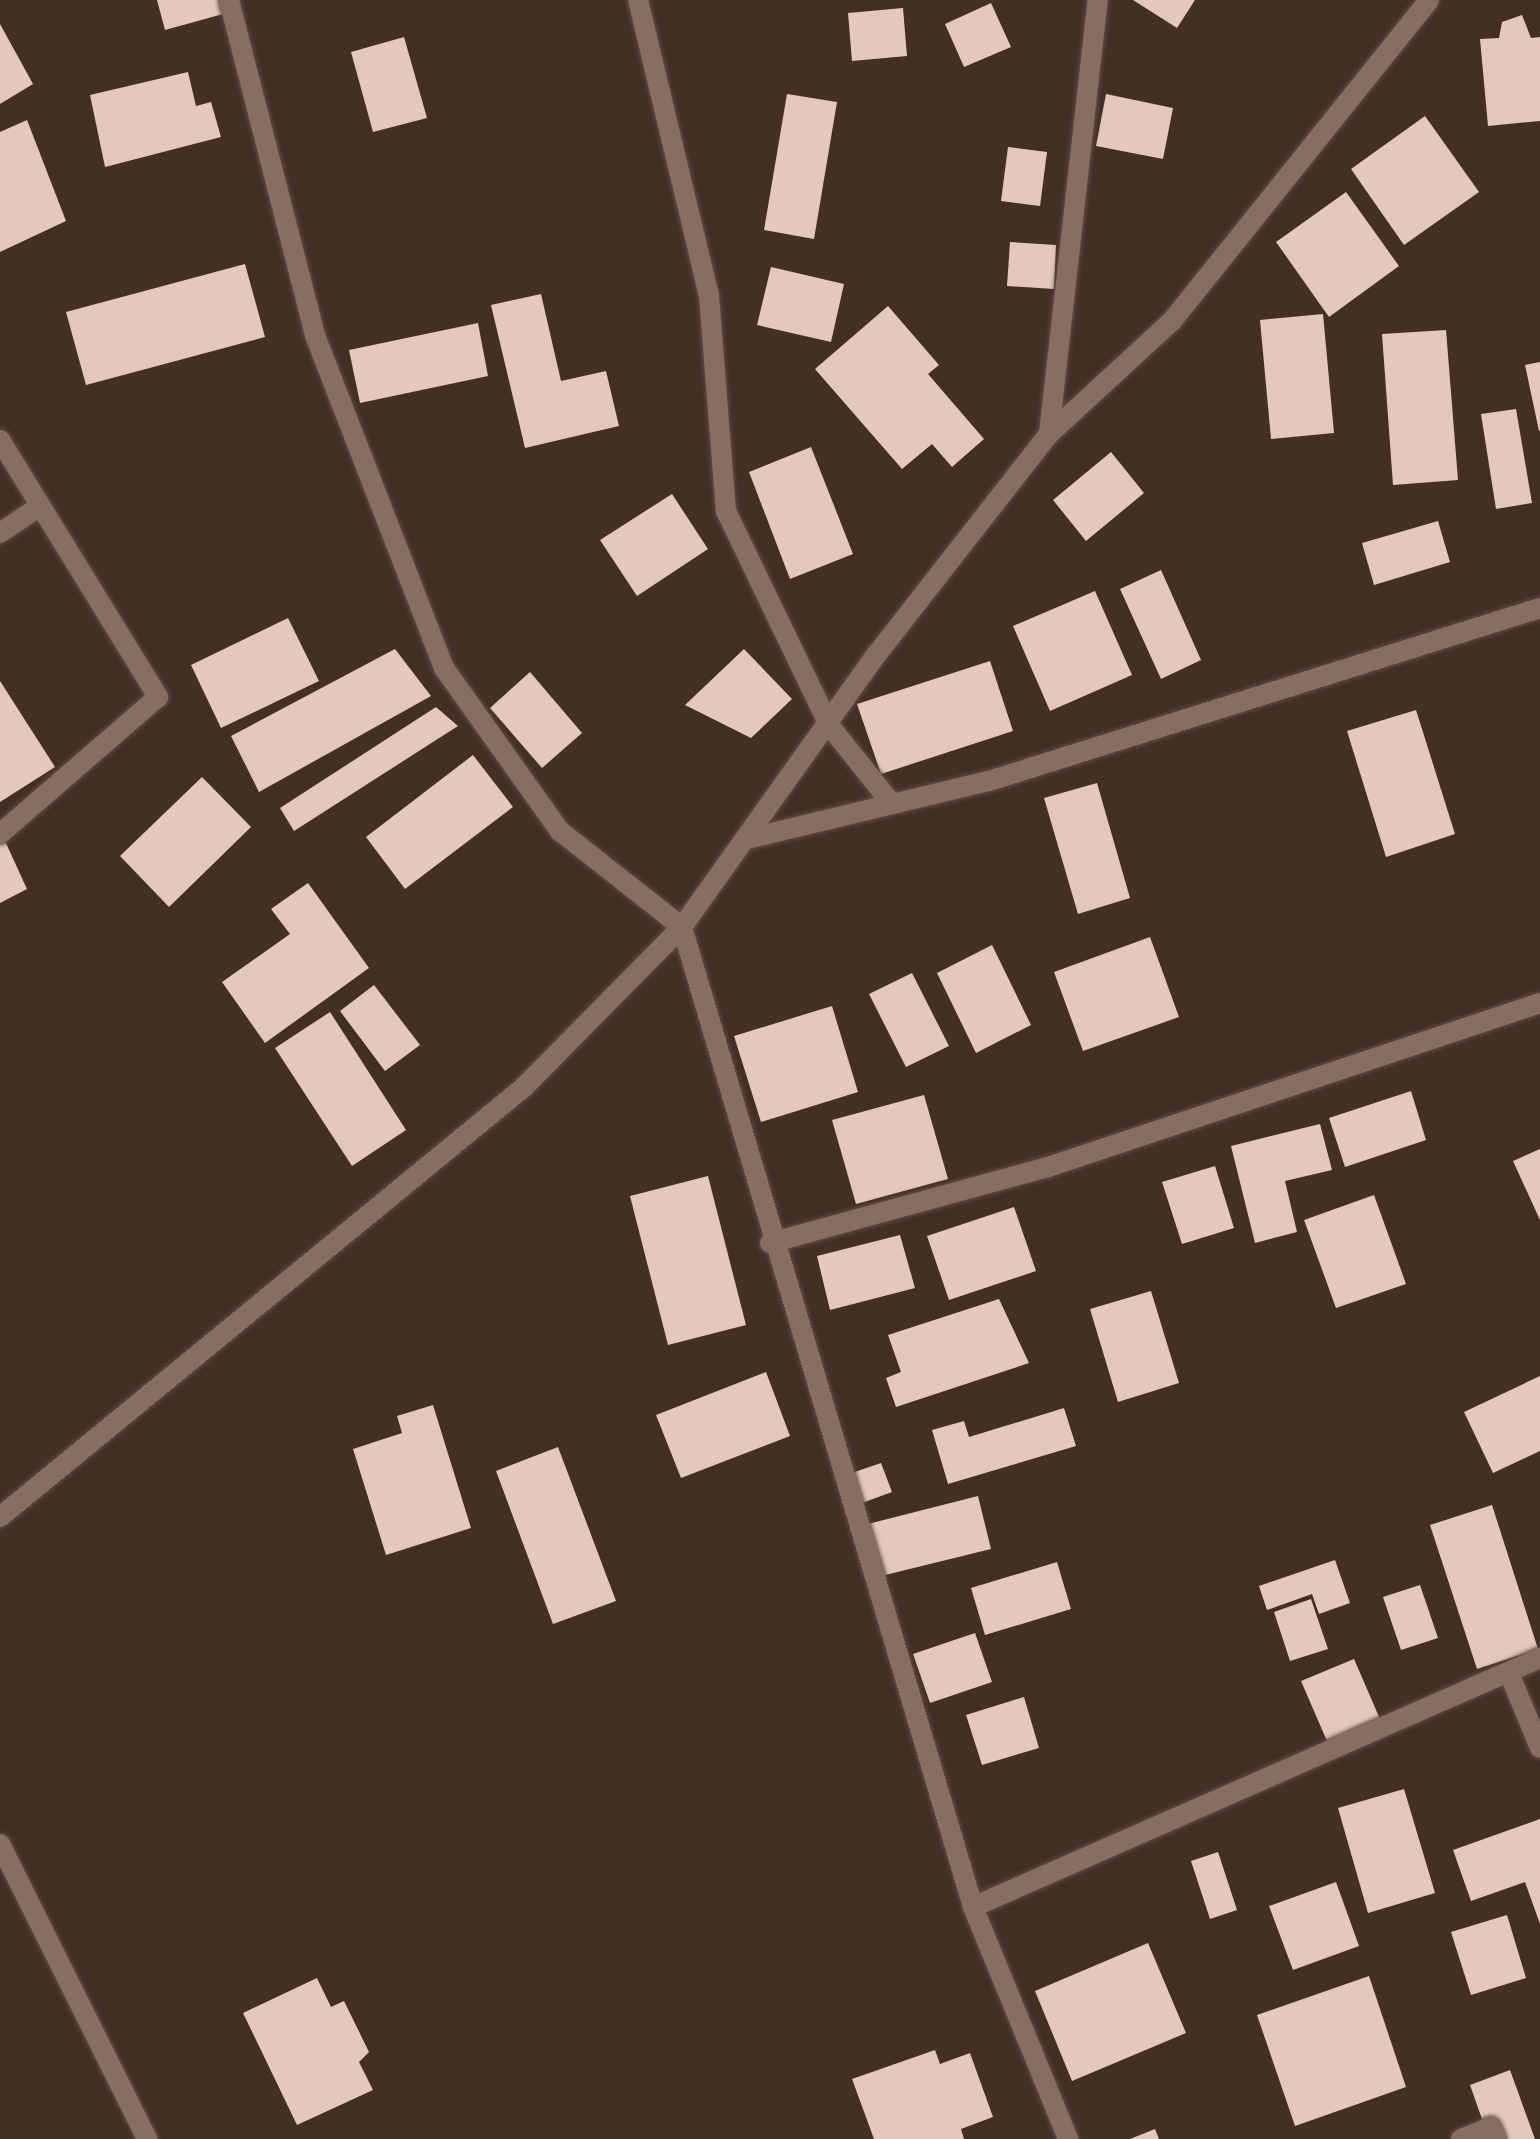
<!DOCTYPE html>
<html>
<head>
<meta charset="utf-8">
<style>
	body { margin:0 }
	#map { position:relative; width:1540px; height:2139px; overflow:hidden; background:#442f25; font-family:"Asap Condensed",sans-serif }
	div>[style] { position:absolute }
	.building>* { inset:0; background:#e4c8bc }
	.roads { filter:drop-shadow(0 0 2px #5e4c44) drop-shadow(0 0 2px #5e4c44) }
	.minor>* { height:20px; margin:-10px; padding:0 10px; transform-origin:10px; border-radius:10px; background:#876e63 }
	span { translate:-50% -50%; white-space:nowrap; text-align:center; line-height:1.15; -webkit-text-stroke:8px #442f25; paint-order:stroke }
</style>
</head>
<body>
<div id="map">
	<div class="building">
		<div style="clip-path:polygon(157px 0,231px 0,234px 11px,165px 30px)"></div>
		<div style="clip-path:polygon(1133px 0,1195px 0,1177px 28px)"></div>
		<div style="clip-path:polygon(991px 3px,1011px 47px,964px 67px,945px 24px)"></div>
		<div style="clip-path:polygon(903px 8px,907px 56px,852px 61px,848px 13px)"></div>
		<div style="clip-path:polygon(1522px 15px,1531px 38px,1540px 37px,1540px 121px,1488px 126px,1480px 39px,1499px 38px,1502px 22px)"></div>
		<div style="clip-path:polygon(0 24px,33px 84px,0 104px)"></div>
		<div style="clip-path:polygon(404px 37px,427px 118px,373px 132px,351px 52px)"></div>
		<div style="clip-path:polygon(188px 72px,196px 106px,211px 102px,221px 137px,105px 167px,90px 95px)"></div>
		<div style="clip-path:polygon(787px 94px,837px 102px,814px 239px,764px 230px)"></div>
		<div style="clip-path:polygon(1106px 94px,1173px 108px,1163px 159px,1096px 146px)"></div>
		<div style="clip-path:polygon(1425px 116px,1479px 192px,1404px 245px,1351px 169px)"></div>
		<div style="clip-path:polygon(27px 120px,66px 221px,0 252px,0 132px)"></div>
		<div style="clip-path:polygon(1008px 147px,1047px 152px,1040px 206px,1001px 201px)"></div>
		<div style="clip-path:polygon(1346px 192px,1399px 266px,1329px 317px,1276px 242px)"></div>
		<div style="clip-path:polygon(1010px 242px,1056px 245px,1054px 289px,1007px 286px)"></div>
		<div style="clip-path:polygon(245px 264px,265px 337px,86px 385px,66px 312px)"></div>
		<div style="clip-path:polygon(771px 267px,844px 284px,831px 342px,757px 325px)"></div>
		<div style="clip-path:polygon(541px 294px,561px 381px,606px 371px,619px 426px,525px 448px,491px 305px)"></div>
		<div style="clip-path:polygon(888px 306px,939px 365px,928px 374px,984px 439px,952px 467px,932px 444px,902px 469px,815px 369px)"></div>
		<div style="clip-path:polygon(1323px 314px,1334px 433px,1271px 439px,1260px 320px)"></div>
		<div style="clip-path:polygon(478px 323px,488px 376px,360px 403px,349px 350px)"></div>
		<div style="clip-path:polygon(1446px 330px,1458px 480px,1393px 485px,1382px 334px)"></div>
		<div style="clip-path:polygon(1540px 362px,1540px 430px,1539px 431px,1525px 365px)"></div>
		<div style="clip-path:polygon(1516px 409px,1532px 503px,1496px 509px,1481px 414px)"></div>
		<div style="clip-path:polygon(811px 447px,853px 554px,790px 579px,749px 472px)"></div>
		<div style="clip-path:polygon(1111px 452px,1144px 493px,1086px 541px,1053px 500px)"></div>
		<div style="clip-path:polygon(672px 494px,708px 549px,637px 596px,600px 540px)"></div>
		<div style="clip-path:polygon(1438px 521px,1450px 562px,1374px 585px,1362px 543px)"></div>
		<div style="clip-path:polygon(1161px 570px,1201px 660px,1161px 679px,1120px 589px)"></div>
		<div style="clip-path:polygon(1095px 591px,1132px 675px,1050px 711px,1013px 626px)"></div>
		<div style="clip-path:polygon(288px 618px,319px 681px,221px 728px,191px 665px)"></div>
		<div style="clip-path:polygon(395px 649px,431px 696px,259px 792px,231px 736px)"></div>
		<div style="clip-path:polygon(744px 649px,792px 699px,751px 738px,685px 705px)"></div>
		<div style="clip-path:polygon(990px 661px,1013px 731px,881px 774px,857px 704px)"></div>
		<div style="clip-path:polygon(530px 672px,582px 733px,542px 768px,490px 708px)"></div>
		<div style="clip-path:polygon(0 681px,55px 767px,0 802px)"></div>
		<div style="clip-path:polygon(436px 707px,458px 726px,294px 831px,280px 808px)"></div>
		<div style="clip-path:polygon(1416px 710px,1455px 834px,1386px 857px,1347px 731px)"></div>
		<div style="clip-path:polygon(473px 755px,513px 807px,405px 889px,366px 837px)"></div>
		<div style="clip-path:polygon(202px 777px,251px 827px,169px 907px,120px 856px)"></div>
		<div style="clip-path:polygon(1097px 783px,1130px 898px,1078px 914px,1044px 798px)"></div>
		<div style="clip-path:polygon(5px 841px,27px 889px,0 903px,0 843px)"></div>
		<div style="clip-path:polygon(308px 883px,369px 968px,265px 1043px,222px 982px,290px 934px,271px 909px)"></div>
		<div style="clip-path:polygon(1150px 937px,1179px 1017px,1083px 1051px,1054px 972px)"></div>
		<div style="clip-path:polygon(992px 945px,1031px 1025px,976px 1053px,937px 973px)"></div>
		<div style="clip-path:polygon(912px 973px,949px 1046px,906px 1067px,869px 994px)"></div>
		<div style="clip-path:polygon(374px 985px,420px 1045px,385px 1071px,340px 1011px)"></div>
		<div style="clip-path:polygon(832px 1006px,858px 1092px,761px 1122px,734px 1036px)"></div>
		<div style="clip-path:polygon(330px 1012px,406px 1130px,352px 1166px,275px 1048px)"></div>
		<div style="clip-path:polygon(1411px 1091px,1426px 1140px,1345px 1167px,1329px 1118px)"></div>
		<div style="clip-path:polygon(924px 1095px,948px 1179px,856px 1204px,832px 1120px)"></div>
		<div style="clip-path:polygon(1320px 1124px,1332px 1170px,1285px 1181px,1297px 1232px,1255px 1243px,1231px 1146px)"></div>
		<div style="clip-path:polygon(1540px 1149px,1540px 1220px,1513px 1161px)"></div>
		<div style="clip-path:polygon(1215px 1166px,1234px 1228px,1182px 1244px,1162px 1182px)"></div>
		<div style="clip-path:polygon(708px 1176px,746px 1325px,668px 1345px,630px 1196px)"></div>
		<div style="clip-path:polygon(1374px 1195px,1406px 1284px,1336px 1308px,1304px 1220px)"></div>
		<div style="clip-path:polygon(1014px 1207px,1036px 1271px,949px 1300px,927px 1236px)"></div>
		<div style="clip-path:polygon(900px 1235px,915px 1288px,830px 1310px,817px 1256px)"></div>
		<div style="clip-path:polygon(1151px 1291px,1179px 1383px,1118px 1402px,1090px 1309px)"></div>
		<div style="clip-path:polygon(999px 1299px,1029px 1363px,896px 1407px,886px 1378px,901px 1372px,888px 1335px)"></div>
		<div style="clip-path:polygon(766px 1372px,790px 1436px,681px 1478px,656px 1415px)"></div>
		<div style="clip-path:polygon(1540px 1376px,1540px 1451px,1493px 1473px,1464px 1412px)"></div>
		<div style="clip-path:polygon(433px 1405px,471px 1528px,386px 1555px,353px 1449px,402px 1433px,397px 1416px)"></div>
		<div style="clip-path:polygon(1064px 1408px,1076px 1446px,948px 1484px,932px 1430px,964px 1421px,969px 1437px)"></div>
		<div style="clip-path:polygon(558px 1447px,616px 1601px,553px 1624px,496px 1471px)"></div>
		<div style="clip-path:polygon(881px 1463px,892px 1492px,851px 1507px,840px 1477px)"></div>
		<div style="clip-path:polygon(978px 1496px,991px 1549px,869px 1579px,856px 1527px)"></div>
		<div style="clip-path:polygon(1492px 1505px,1538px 1649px,1477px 1669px,1430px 1525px)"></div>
		<div style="clip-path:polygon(1335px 1560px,1350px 1603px,1319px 1614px,1312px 1594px,1267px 1610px,1259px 1586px)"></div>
		<div style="clip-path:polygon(1057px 1562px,1071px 1609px,985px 1635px,971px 1588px)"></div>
		<div style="clip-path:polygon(1420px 1585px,1438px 1638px,1401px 1650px,1383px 1597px)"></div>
		<div style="clip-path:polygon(1311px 1599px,1328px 1649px,1290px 1661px,1274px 1612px)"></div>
		<div style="clip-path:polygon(975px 1633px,992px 1682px,930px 1703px,913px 1654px)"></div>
		<div style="clip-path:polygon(1354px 1659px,1383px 1726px,1330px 1748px,1301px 1681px)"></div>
		<div style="clip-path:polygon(1024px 1697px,1039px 1748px,982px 1765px,966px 1715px)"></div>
		<div style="clip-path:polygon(1404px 1789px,1435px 1893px,1368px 1913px,1338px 1808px)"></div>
		<div style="clip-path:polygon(1540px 1819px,1540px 1924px,1525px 1882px,1471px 1901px,1453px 1850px)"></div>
		<div style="clip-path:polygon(1218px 1852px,1237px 1910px,1210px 1919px,1191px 1861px)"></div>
		<div style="clip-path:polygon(1336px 1882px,1359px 1946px,1293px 1970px,1269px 1906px)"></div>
		<div style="clip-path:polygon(1507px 1915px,1526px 1978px,1471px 1995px,1451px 1932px)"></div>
		<div style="clip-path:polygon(1148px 1943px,1186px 2033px,1072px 2081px,1035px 1991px)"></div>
		<div style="clip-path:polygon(1369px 1976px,1406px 2087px,1295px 2126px,1257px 2015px)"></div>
		<div style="clip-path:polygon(317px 1978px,331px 2007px,344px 2001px,369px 2052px,359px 2062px,373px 2090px,297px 2125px,243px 2013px)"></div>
		<div style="clip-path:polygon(935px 2050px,940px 2064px,970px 2053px,993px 2117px,961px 2129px,964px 2139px,874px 2139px,852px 2079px)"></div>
		<div style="clip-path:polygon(1510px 2070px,1535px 2139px,1489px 2139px,1470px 2085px)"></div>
		<div style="clip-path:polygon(1155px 2129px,1159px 2139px,1130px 2139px)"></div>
	</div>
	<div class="roads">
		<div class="minor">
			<div style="left:229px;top:0;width:349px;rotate:75.6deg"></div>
			<div style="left:316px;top:338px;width:354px;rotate:68.8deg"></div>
			<div style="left:444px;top:668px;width:200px;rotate:54.6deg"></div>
			<div style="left:560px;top:831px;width:155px;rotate:38.2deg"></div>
			<div style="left:682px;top:927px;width:1022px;rotate:73.46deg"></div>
			<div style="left:973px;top:1907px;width:251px;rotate:67.7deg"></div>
			<div style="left:638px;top:0;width:304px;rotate:76.5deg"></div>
			<div style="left:709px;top:296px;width:216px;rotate:85.5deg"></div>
			<div style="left:726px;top:511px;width:237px;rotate:64.3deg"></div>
			<div style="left:829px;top:725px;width:101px;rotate:51.4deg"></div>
			<div style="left:1049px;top:434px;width:437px;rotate:-83.6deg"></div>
			<div style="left:0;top:440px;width:302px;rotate:58.4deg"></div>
			<div style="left:158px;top:697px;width:209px;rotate:139.1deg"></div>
			<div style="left:0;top:533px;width:48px;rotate:-34deg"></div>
			<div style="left:751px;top:838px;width:245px;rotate:-13.5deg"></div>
			<div style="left:989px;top:781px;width:578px;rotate:-17.43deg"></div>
			<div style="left:770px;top:1243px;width:288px;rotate:-15.3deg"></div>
			<div style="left:1048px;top:1167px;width:519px;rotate:-18.43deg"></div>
			<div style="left:0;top:1517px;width:678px;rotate:-39.37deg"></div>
			<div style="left:524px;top:1087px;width:225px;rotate:-45.4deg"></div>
			<div style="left:682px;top:927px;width:335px;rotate:-54.5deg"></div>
			<div style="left:877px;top:654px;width:279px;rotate:-52deg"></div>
			<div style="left:1049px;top:434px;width:167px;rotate:-42.6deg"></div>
			<div style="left:1172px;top:321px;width:411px;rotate:-51.3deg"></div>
			<div style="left:1509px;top:1673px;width:81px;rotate:67.5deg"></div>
			<div style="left:0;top:1844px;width:330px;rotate:63.5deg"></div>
			<div style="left:973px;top:1907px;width:619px;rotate:-23.71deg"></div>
			<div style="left:1461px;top:2139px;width:32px;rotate:-22deg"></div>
			<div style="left:1491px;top:2127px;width:13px;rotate:67deg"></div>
		</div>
	</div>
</div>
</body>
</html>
